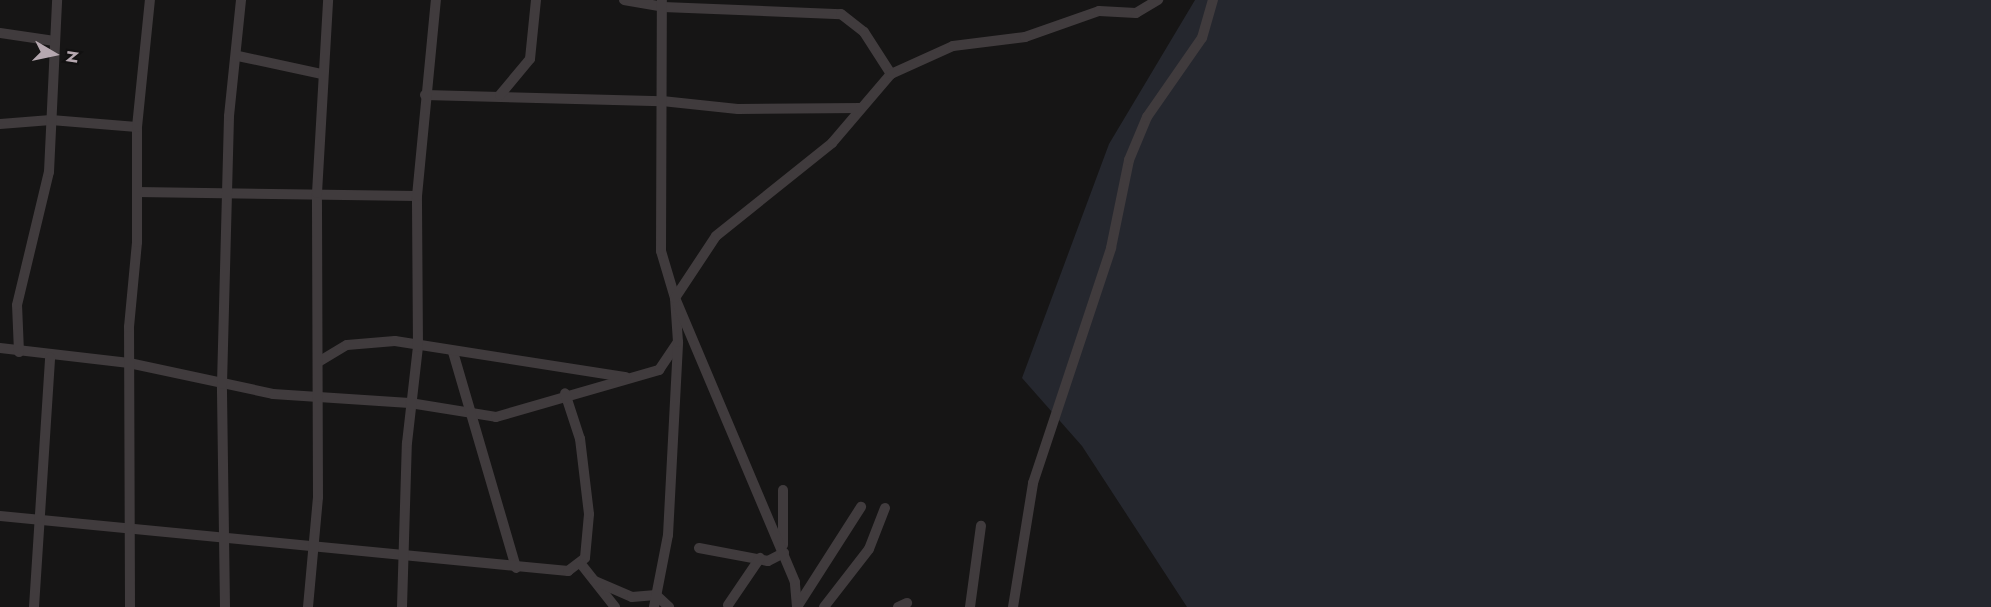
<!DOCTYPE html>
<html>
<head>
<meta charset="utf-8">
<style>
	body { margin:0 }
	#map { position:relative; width:1991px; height:607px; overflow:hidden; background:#161515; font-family:Jost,sans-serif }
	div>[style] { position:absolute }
	.green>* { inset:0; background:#25272e }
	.minor>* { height:10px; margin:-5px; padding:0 5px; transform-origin:5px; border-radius:5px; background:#403b3d }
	span { translate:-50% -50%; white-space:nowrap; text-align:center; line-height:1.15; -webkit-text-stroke:4.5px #111010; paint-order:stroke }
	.north { position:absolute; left:24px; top:24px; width:60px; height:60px; -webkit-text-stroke:4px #111010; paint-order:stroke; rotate:99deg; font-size:16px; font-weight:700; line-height:24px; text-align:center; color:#b6a8b0 }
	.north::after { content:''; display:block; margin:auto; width:21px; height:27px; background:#b6a8b0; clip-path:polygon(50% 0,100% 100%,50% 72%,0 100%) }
</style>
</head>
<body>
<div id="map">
	<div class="green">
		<div style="clip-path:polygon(1195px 0,1991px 0,1991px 607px,1187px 607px,1082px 446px,1022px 378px,1109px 144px)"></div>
	</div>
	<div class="minor">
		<div style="left:624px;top:0;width:40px;rotate:10deg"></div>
		<div style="left:663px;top:7px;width:178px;rotate:2.3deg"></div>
		<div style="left:841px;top:14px;width:29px;rotate:38deg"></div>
		<div style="left:864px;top:32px;width:50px;rotate:57.3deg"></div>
		<div style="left:0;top:33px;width:55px;rotate:8.4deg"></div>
		<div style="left:238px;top:56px;width:85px;rotate:12.2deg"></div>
		<div style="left:425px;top:95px;width:237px;rotate:1.5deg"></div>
		<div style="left:662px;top:101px;width:76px;rotate:6deg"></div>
		<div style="left:738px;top:109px;width:123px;rotate:-0.5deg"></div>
		<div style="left:500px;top:95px;width:47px;rotate:-50.2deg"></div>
		<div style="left:530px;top:59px;width:59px;rotate:-84.2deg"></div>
		<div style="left:0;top:124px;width:51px;rotate:-4.5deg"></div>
		<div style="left:51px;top:120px;width:86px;rotate:4.7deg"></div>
		<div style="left:137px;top:192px;width:280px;rotate:0.8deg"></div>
		<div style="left:0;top:348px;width:130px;rotate:6.6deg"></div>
		<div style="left:129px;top:363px;width:147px;rotate:12.1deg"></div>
		<div style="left:273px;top:394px;width:137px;rotate:3.8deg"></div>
		<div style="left:410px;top:403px;width:87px;rotate:9.2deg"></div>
		<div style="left:496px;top:417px;width:170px;rotate:-16.1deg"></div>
		<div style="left:659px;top:370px;width:34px;rotate:-56deg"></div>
		<div style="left:19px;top:352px;width:47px;rotate:-92.4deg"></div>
		<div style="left:17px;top:305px;width:137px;rotate:-76.5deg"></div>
		<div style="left:49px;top:172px;width:172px;rotate:-87.3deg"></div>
		<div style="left:453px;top:352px;width:225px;rotate:73.7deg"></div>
		<div style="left:320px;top:361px;width:31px;rotate:-31deg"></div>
		<div style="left:347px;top:345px;width:48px;rotate:-4.8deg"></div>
		<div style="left:395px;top:341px;width:234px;rotate:8.9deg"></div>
		<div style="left:783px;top:490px;width:55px;rotate:90deg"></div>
		<div style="left:0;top:516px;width:571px;rotate:5.53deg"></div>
		<div style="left:568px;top:571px;width:21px;rotate:-37deg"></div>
		<div style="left:585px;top:558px;width:44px;rotate:-84.8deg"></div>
		<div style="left:589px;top:514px;width:76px;rotate:-96.8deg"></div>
		<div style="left:580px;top:439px;width:48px;rotate:-108.1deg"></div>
		<div style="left:699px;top:548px;width:70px;rotate:10.7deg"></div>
		<div style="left:768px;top:561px;width:18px;rotate:-27deg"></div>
		<div style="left:581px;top:564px;width:55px;rotate:51.7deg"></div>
		<div style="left:595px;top:581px;width:40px;rotate:23.4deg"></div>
		<div style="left:632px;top:597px;width:24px;rotate:-5deg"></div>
		<div style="left:656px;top:595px;width:18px;rotate:43deg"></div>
		<div style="left:728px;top:605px;width:57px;rotate:-55.8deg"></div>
		<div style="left:34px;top:607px;width:250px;rotate:-86.3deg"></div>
		<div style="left:130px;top:607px;width:280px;rotate:-90.2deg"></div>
		<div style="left:129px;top:327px;width:85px;rotate:-84.6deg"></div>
		<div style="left:137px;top:242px;width:115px;rotate:-90deg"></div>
		<div style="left:137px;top:127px;width:128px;rotate:-84.2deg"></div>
		<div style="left:225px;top:607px;width:223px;rotate:-90.8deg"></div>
		<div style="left:222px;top:384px;width:268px;rotate:-88.5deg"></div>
		<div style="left:229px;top:116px;width:117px;rotate:-84.1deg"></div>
		<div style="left:308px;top:607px;width:110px;rotate:-84.8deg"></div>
		<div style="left:318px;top:497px;width:304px;rotate:-90.2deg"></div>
		<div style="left:317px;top:193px;width:193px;rotate:-86.7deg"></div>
		<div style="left:402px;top:607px;width:164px;rotate:-88.3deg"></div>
		<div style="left:407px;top:443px;width:97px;rotate:-83.5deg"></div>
		<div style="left:418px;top:347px;width:151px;rotate:-90.4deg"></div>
		<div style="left:417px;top:196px;width:197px;rotate:-84.5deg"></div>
		<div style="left:654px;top:607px;width:73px;rotate:-79deg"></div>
		<div style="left:668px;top:535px;width:193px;rotate:-87deg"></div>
		<div style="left:678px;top:342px;width:44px;rotate:-93.9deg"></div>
		<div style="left:675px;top:298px;width:49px;rotate:-106.6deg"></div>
		<div style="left:661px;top:251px;width:251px;rotate:-89.8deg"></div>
		<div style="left:797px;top:607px;width:25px;rotate:-95deg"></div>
		<div style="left:795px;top:582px;width:308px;rotate:-112.9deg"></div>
		<div style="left:675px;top:298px;width:74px;rotate:-56.5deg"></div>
		<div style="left:716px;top:236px;width:149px;rotate:-38.7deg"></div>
		<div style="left:832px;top:143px;width:91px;rotate:-49.5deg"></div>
		<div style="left:891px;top:74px;width:68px;rotate:-24.3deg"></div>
		<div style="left:953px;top:46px;width:73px;rotate:-7.1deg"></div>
		<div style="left:1025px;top:37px;width:78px;rotate:-19.4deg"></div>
		<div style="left:1099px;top:11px;width:37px;rotate:3deg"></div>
		<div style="left:1136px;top:13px;width:26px;rotate:-31deg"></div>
		<div style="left:797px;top:607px;width:119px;rotate:-57.4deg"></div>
		<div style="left:824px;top:607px;width:73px;rotate:-52.2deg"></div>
		<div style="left:869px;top:549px;width:44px;rotate:-68.7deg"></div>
		<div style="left:898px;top:607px;width:10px;rotate:-24deg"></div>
		<div style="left:970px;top:607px;width:82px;rotate:-82.3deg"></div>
		<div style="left:1013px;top:607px;width:126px;rotate:-80.8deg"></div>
		<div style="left:1033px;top:483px;width:248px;rotate:-71.6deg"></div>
		<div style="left:1111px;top:248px;width:90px;rotate:-78.4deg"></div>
		<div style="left:1129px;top:160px;width:47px;rotate:-67.3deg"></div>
		<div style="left:1147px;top:117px;width:96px;rotate:-55.2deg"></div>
		<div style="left:1202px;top:38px;width:40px;rotate:-74deg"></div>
	</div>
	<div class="north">N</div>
</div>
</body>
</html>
